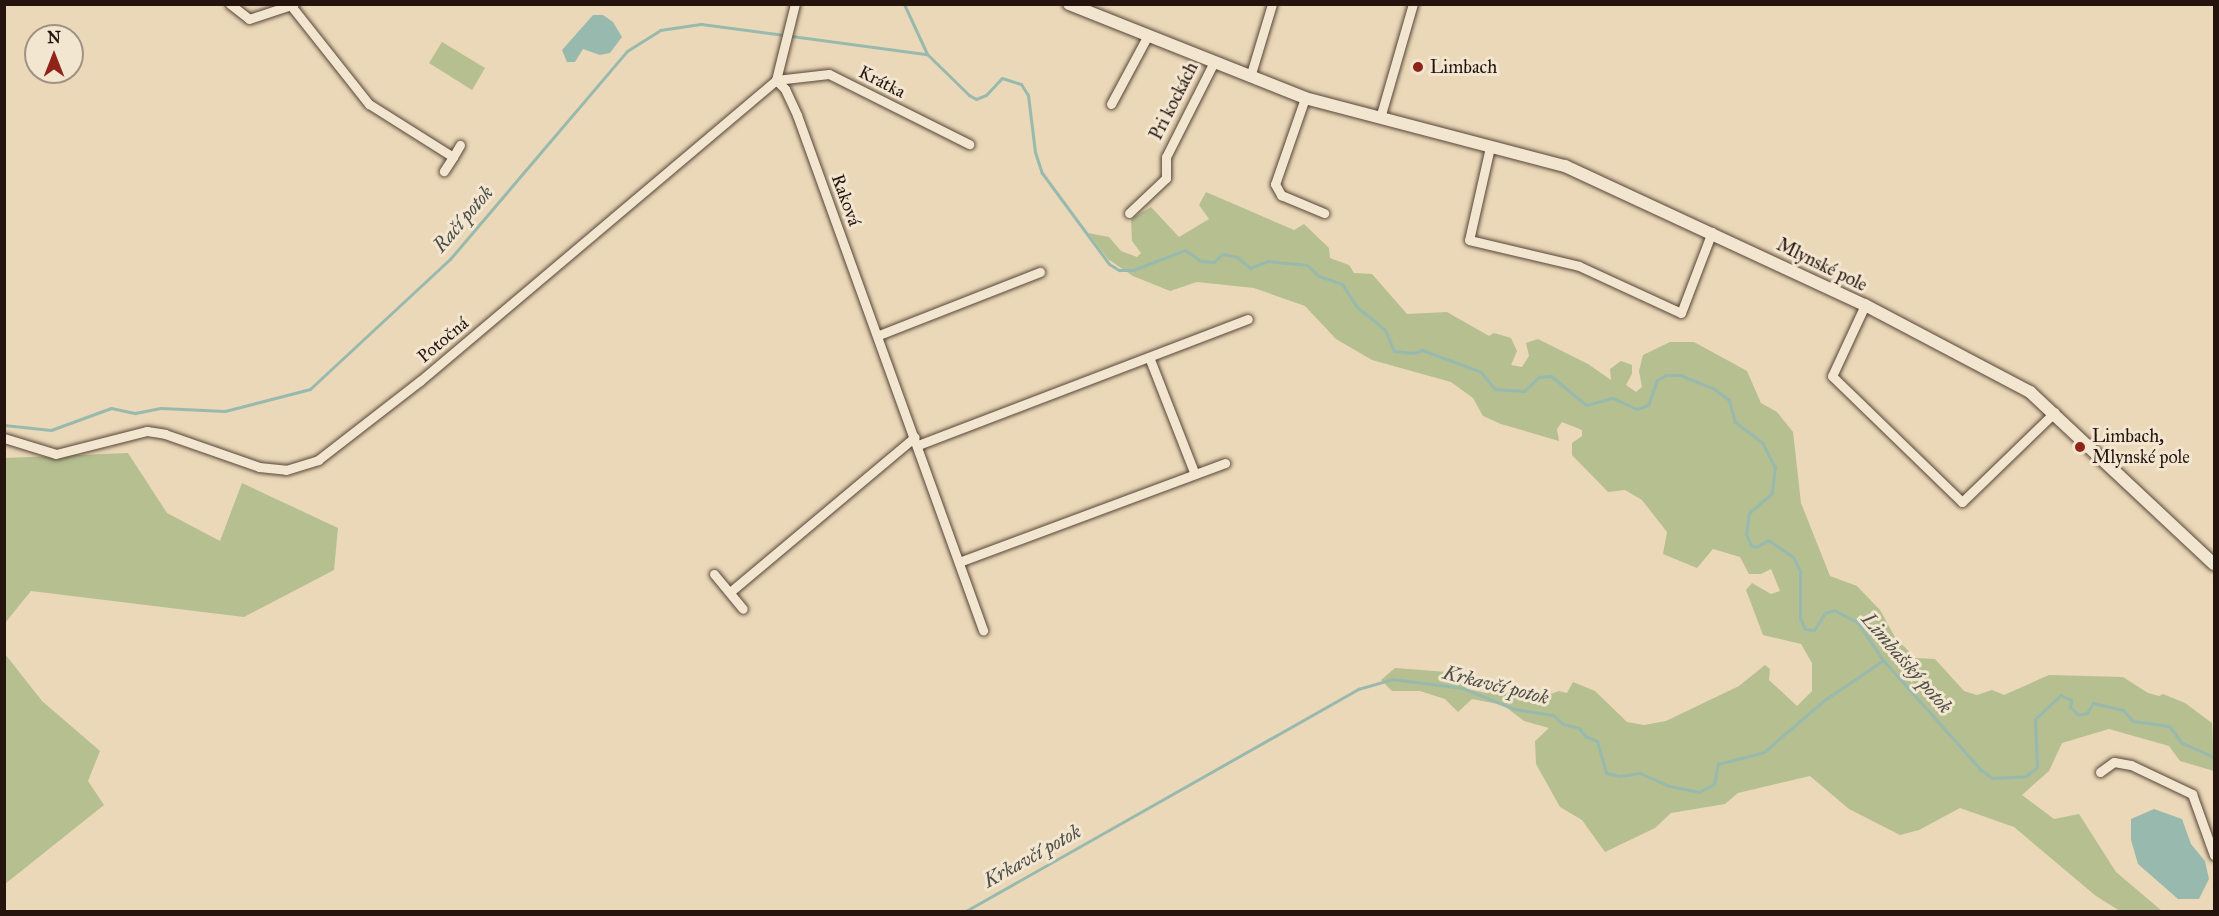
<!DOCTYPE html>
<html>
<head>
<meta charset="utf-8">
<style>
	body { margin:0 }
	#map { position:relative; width:2219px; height:916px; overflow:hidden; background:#ebd8b8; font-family:"IM FELL Great Primer",serif }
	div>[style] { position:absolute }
	.green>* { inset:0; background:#b5bf90 }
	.water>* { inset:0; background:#98baae }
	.stream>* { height:3px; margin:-1.5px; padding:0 1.5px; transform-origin:1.5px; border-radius:1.5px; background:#98baae }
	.roads { filter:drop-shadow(0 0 2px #564538) drop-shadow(0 0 2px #564538) }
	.minor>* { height:9px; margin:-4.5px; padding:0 4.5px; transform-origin:4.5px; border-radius:4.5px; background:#f2e6d1 }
	.tertiary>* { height:12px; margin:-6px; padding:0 6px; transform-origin:6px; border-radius:6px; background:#f2e6d1 }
	.dots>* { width:16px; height:16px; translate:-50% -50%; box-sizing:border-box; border:3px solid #f2e6d1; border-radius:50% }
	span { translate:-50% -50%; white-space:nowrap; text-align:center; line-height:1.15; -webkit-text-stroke:6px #f2e6d1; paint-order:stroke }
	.poi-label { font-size:18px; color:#25140e }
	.left { translate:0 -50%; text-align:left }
	.street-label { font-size:18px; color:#25140e }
	.water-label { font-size:20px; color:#4d4e46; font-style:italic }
	.frame { position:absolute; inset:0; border:6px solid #25140e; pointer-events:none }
	.north { position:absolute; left:24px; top:24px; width:60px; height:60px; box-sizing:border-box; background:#f2e6d1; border:2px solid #a09283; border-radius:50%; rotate:0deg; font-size:16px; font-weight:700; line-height:24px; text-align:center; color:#25140e }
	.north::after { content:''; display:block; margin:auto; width:21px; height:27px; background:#8f2418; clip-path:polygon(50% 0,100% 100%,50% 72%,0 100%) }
</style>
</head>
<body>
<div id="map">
	<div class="green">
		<div style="clip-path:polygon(442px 42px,485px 68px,472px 90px,429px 63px)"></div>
		<div style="clip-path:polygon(1206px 192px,1294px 230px,1304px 224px,1329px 248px,1330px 258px,1349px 265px,1354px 273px,1372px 274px,1407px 314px,1447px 312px,1489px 336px,1494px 333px,1511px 338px,1517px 351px,1511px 365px,1522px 367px,1529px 356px,1526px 343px,1538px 339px,1588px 364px,1611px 380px,1610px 369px,1621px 361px,1632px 365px,1632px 374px,1626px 385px,1636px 392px,1642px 387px,1639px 371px,1643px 355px,1670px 342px,1694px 342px,1747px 371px,1761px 403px,1777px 412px,1793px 432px,1801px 503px,1830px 576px,1857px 586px,1880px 610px,1896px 639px,1916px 658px,1935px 659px,1964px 691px,1977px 695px,1992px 690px,2004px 695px,2049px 675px,2123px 677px,2148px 693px,2159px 696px,2163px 694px,2185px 703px,2212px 723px,2214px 771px,2180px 761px,2169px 746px,2109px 729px,2062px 743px,2049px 771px,2022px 795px,2054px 819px,2079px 814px,2116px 872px,2162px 911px,2120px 911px,2096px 896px,2014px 827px,1960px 808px,1919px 830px,1900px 835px,1849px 809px,1810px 776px,1738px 793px,1725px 804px,1671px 813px,1655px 828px,1605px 852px,1582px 820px,1560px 807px,1536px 764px,1535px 741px,1549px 728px,1524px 721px,1503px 705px,1472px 699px,1458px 712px,1445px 699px,1420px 691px,1392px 691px,1381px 680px,1395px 668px,1447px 672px,1467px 689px,1487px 693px,1501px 688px,1536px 704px,1542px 697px,1559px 691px,1567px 693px,1573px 682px,1595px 691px,1627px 722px,1644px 725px,1666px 721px,1739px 686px,1765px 665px,1770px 669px,1769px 680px,1797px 706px,1812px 691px,1812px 663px,1801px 644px,1763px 635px,1746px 590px,1752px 583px,1771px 594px,1780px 591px,1771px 569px,1761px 574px,1749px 574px,1740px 557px,1713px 549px,1697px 568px,1663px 554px,1667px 532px,1642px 500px,1625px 490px,1608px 492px,1572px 455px,1572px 443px,1582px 436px,1582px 430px,1562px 422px,1557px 429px,1559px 441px,1501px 424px,1483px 416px,1473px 398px,1451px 382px,1372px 360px,1336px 339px,1305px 306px,1254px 288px,1197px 282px,1170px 291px,1133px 276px,1108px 259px,1088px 233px,1109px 237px,1121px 251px,1137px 257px,1141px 253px,1132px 241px,1131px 219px,1151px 207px,1179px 237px,1209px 219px,1199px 205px)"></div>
		<div style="clip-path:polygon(128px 453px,167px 513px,220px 541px,242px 483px,338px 528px,334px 570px,244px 617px,31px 591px,5px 623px,5px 458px)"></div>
		<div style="clip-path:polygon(5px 654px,42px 701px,100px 751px,88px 781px,104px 805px,5px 884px)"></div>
	</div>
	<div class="water">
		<div style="clip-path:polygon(593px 15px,603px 15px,613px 22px,622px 37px,610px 53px,600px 55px,583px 49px,575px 62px,567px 62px,562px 50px)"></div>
		<div style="clip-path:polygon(2154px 809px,2182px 819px,2191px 844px,2205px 861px,2209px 879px,2199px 899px,2178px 899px,2138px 864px,2131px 840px,2131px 819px)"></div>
	</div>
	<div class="stream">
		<div style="left:904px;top:4px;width:55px;rotate:65.3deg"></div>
		<div style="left:927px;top:54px;width:59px;rotate:44.3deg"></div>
		<div style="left:969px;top:95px;width:8px;rotate:30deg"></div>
		<div style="left:976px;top:99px;width:11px;rotate:-22deg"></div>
		<div style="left:986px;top:95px;width:23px;rotate:-47deg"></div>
		<div style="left:1002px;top:78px;width:20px;rotate:18deg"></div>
		<div style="left:1021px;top:84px;width:13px;rotate:58deg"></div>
		<div style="left:1028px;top:95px;width:57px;rotate:83deg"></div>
		<div style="left:1035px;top:152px;width:22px;rotate:72deg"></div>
		<div style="left:1042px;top:173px;width:113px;rotate:53.6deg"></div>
		<div style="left:1109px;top:264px;width:12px;rotate:31deg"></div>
		<div style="left:1119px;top:270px;width:14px"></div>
		<div style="left:1133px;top:270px;width:56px;rotate:-21deg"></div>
		<div style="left:1185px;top:250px;width:19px;rotate:35deg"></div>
		<div style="left:1201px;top:261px;width:13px;rotate:4deg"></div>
		<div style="left:1214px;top:262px;width:11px;rotate:-45deg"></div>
		<div style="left:1222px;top:254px;width:15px;rotate:11deg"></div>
		<div style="left:1237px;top:257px;width:17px;rotate:40deg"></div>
		<div style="left:1250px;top:268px;width:19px;rotate:-21deg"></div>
		<div style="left:1268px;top:261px;width:39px;rotate:6deg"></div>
		<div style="left:1307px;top:265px;width:16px;rotate:43deg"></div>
		<div style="left:1319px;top:276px;width:24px;rotate:19deg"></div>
		<div style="left:1342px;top:284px;width:27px;rotate:57deg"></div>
		<div style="left:1357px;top:307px;width:36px;rotate:39deg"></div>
		<div style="left:1385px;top:330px;width:23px;rotate:67deg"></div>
		<div style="left:1394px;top:351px;width:20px;rotate:6deg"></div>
		<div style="left:1414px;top:353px;width:9px;rotate:-21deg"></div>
		<div style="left:1422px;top:350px;width:63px;rotate:20.4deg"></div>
		<div style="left:1481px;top:372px;width:22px;rotate:51deg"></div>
		<div style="left:1495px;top:389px;width:29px;rotate:4deg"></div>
		<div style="left:1524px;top:391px;width:21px;rotate:-43deg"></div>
		<div style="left:1539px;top:377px;width:12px;rotate:-5deg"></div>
		<div style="left:1551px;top:376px;width:45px;rotate:39.6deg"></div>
		<div style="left:1586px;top:405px;width:28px;rotate:-15deg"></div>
		<div style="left:1613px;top:398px;width:26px;rotate:25deg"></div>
		<div style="left:1637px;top:409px;width:12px;rotate:-20deg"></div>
		<div style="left:1648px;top:405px;width:27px;rotate:-70deg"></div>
		<div style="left:1657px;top:380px;width:10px;rotate:-29deg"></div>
		<div style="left:1666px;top:375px;width:14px"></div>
		<div style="left:1680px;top:375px;width:35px;rotate:22deg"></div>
		<div style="left:1713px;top:388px;width:20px;rotate:37deg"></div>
		<div style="left:1729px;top:400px;width:23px;rotate:75deg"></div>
		<div style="left:1735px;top:422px;width:34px;rotate:37deg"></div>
		<div style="left:1762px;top:442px;width:28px;rotate:63deg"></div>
		<div style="left:1775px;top:467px;width:26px;rotate:97deg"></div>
		<div style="left:1772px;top:493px;width:30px;rotate:139deg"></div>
		<div style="left:1749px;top:513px;width:21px;rotate:98deg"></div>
		<div style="left:1746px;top:534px;width:12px;rotate:66deg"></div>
		<div style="left:1751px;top:545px;width:5px;rotate:22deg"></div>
		<div style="left:1756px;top:547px;width:14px;rotate:-30deg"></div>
		<div style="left:1768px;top:540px;width:30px;rotate:34deg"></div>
		<div style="left:1793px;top:557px;width:16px;rotate:63deg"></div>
		<div style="left:1800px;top:571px;width:47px;rotate:90deg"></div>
		<div style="left:1800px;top:618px;width:12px;rotate:66deg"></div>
		<div style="left:1805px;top:629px;width:9px;rotate:6deg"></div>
		<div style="left:1814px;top:630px;width:20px;rotate:-57deg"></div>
		<div style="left:1825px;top:613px;width:9px;rotate:-18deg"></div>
		<div style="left:1834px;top:610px;width:27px;rotate:28deg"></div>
		<div style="left:1858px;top:623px;width:45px;rotate:56deg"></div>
		<div style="left:1883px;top:660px;width:146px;rotate:48.3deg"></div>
		<div style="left:1980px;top:769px;width:15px;rotate:37deg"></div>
		<div style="left:1992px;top:778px;width:34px;rotate:-3deg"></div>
		<div style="left:2026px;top:776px;width:14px;rotate:-39deg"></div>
		<div style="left:2037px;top:767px;width:48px;rotate:-92.4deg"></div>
		<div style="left:2035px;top:719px;width:35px;rotate:-43deg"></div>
		<div style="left:2061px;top:695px;width:11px;rotate:27deg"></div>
		<div style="left:2071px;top:700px;width:7px;rotate:98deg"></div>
		<div style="left:2070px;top:707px;width:12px;rotate:42deg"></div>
		<div style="left:2079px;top:715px;width:8px;rotate:-14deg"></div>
		<div style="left:2087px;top:713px;width:12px;rotate:-59deg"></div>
		<div style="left:2093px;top:703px;width:31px;rotate:13deg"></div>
		<div style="left:2123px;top:710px;width:15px;rotate:48deg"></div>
		<div style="left:2133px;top:721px;width:36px;rotate:8deg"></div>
		<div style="left:2169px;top:726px;width:21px;rotate:53deg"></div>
		<div style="left:2182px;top:743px;width:35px;rotate:24deg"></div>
		<div style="left:4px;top:425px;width:47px;rotate:6.1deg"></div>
		<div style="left:51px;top:430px;width:64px;rotate:-20.1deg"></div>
		<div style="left:111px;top:408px;width:25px;rotate:12deg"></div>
		<div style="left:135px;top:413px;width:26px;rotate:-11deg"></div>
		<div style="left:161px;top:408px;width:64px;rotate:2.7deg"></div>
		<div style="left:225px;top:411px;width:88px;rotate:-14.5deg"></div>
		<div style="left:310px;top:389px;width:191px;rotate:-42.9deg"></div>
		<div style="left:450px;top:259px;width:273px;rotate:-49.6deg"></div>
		<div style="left:627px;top:51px;width:39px;rotate:-32deg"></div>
		<div style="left:660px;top:30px;width:41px;rotate:-8.3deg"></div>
		<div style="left:701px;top:24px;width:228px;rotate:7.6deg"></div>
		<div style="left:964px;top:912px;width:453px;rotate:-29.5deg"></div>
		<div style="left:1358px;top:689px;width:35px;rotate:-16deg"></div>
		<div style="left:1392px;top:679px;width:71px;rotate:7.3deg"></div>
		<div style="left:1462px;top:688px;width:56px;rotate:22deg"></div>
		<div style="left:1514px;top:709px;width:39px;rotate:9deg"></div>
		<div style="left:1553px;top:715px;width:13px;rotate:42deg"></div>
		<div style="left:1563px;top:724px;width:16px;rotate:14deg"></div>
		<div style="left:1579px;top:728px;width:10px;rotate:53deg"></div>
		<div style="left:1585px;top:736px;width:13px;rotate:23deg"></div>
		<div style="left:1597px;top:741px;width:33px;rotate:74deg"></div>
		<div style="left:1606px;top:773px;width:14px;rotate:12deg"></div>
		<div style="left:1620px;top:776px;width:20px;rotate:-9deg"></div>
		<div style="left:1640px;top:773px;width:32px;rotate:24deg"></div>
		<div style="left:1669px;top:786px;width:31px;rotate:11deg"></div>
		<div style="left:1699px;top:792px;width:17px;rotate:-28deg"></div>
		<div style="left:1714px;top:784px;width:20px;rotate:-79deg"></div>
		<div style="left:1718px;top:764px;width:48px;rotate:-14.6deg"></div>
		<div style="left:1764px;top:752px;width:78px;rotate:-40.8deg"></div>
		<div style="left:1823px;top:701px;width:71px;rotate:-34.1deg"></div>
	</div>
	<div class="roads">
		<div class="minor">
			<div style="left:230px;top:4px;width:24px;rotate:38deg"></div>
			<div style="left:249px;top:19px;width:47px;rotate:-18.4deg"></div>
			<div style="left:292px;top:7px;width:124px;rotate:51.6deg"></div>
			<div style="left:369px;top:104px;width:99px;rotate:32.2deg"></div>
			<div style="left:453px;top:157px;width:17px;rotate:123deg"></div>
			<div style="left:1250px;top:77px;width:76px;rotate:-73.2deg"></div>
			<div style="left:776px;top:80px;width:13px;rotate:45deg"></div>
			<div style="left:785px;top:89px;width:29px;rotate:65deg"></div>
			<div style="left:797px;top:115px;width:548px;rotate:70.14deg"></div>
			<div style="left:776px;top:80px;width:53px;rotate:-6.5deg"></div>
			<div style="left:829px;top:74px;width:157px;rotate:26.6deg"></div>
			<div style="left:1305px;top:98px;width:91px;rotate:109.2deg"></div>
			<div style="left:1275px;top:184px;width:13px;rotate:61deg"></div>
			<div style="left:1281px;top:195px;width:47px;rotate:22.7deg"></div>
			<div style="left:1111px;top:104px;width:78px;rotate:-61.8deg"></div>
			<div style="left:1380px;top:118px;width:119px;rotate:-73.9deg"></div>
			<div style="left:1490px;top:147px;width:95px;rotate:102.7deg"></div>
			<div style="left:1469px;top:240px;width:113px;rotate:13.3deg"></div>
			<div style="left:1579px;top:266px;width:112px;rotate:24.7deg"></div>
			<div style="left:1681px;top:313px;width:87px;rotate:-69.1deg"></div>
			<div style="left:453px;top:157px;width:14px;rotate:-60deg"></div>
			<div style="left:1129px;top:213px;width:51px;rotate:-43.4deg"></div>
			<div style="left:1166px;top:178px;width:21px;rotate:-90deg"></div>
			<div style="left:1166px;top:157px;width:106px;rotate:-63.2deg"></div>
			<div style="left:1865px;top:305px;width:78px;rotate:114.9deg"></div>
			<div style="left:1832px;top:376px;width:181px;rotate:44.1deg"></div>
			<div style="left:1962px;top:502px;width:129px;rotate:-44.1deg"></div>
			<div style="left:879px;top:335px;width:173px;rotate:-21.4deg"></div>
			<div style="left:1149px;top:357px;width:123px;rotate:68.6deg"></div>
			<div style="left:4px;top:438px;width:54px;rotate:17.1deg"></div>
			<div style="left:56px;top:454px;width:94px;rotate:-14.2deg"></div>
			<div style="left:147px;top:431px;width:18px;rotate:9deg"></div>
			<div style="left:165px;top:434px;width:100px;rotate:19.3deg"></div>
			<div style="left:259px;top:467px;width:27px;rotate:6deg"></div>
			<div style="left:286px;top:470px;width:34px;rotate:-17deg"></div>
			<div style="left:318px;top:460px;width:129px;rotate:-37.8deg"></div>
			<div style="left:420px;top:381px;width:466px;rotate:-40.2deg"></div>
			<div style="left:776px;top:80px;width:78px;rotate:-76deg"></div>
			<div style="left:918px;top:445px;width:353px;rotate:-20.9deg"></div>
			<div style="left:959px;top:562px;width:284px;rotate:-20.4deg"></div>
			<div style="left:714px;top:574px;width:45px;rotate:50.4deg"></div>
			<div style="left:730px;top:592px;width:241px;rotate:-40deg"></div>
			<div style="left:2100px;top:772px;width:17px;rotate:-36deg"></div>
			<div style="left:2114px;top:762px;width:17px;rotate:10deg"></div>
			<div style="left:2131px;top:765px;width:68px;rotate:25.4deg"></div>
			<div style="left:2192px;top:794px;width:65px;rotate:70.2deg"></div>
		</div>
		<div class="tertiary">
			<div style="left:1069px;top:4px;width:254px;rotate:21.7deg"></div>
			<div style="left:1305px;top:98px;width:269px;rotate:14.7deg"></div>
			<div style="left:1565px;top:166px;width:331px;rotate:24.9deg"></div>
			<div style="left:1865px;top:305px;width:187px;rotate:27.8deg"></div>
			<div style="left:2030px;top:392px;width:252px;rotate:43.1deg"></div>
		</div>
	</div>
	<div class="dots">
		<div style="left:1418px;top:67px;background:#8f2418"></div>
		<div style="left:2080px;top:447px;background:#8f2418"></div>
	</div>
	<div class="poi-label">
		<span class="left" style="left:1430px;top:67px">Limbach</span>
		<span class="left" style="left:2092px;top:447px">Limbach,<br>Mlynské pole</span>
	</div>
	<div class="street-label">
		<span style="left:882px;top:82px;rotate:27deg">Krátka</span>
		<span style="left:1174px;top:101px;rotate:-63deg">Pri kockách</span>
		<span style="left:846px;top:200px;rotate:70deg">Raková</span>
		<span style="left:1822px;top:265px;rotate:26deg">Mlynské pole</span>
		<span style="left:443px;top:340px;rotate:-40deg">Potočná</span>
	</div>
	<div class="water-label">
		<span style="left:463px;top:219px;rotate:-49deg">Račí potok</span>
		<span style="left:1907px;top:663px;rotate:49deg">Limbašský potok</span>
		<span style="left:1496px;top:685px;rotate:14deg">Krkavčí potok</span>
		<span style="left:1032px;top:856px;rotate:-29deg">Krkavčí potok</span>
	</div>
	<div class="frame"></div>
	<div class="north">N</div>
</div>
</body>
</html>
